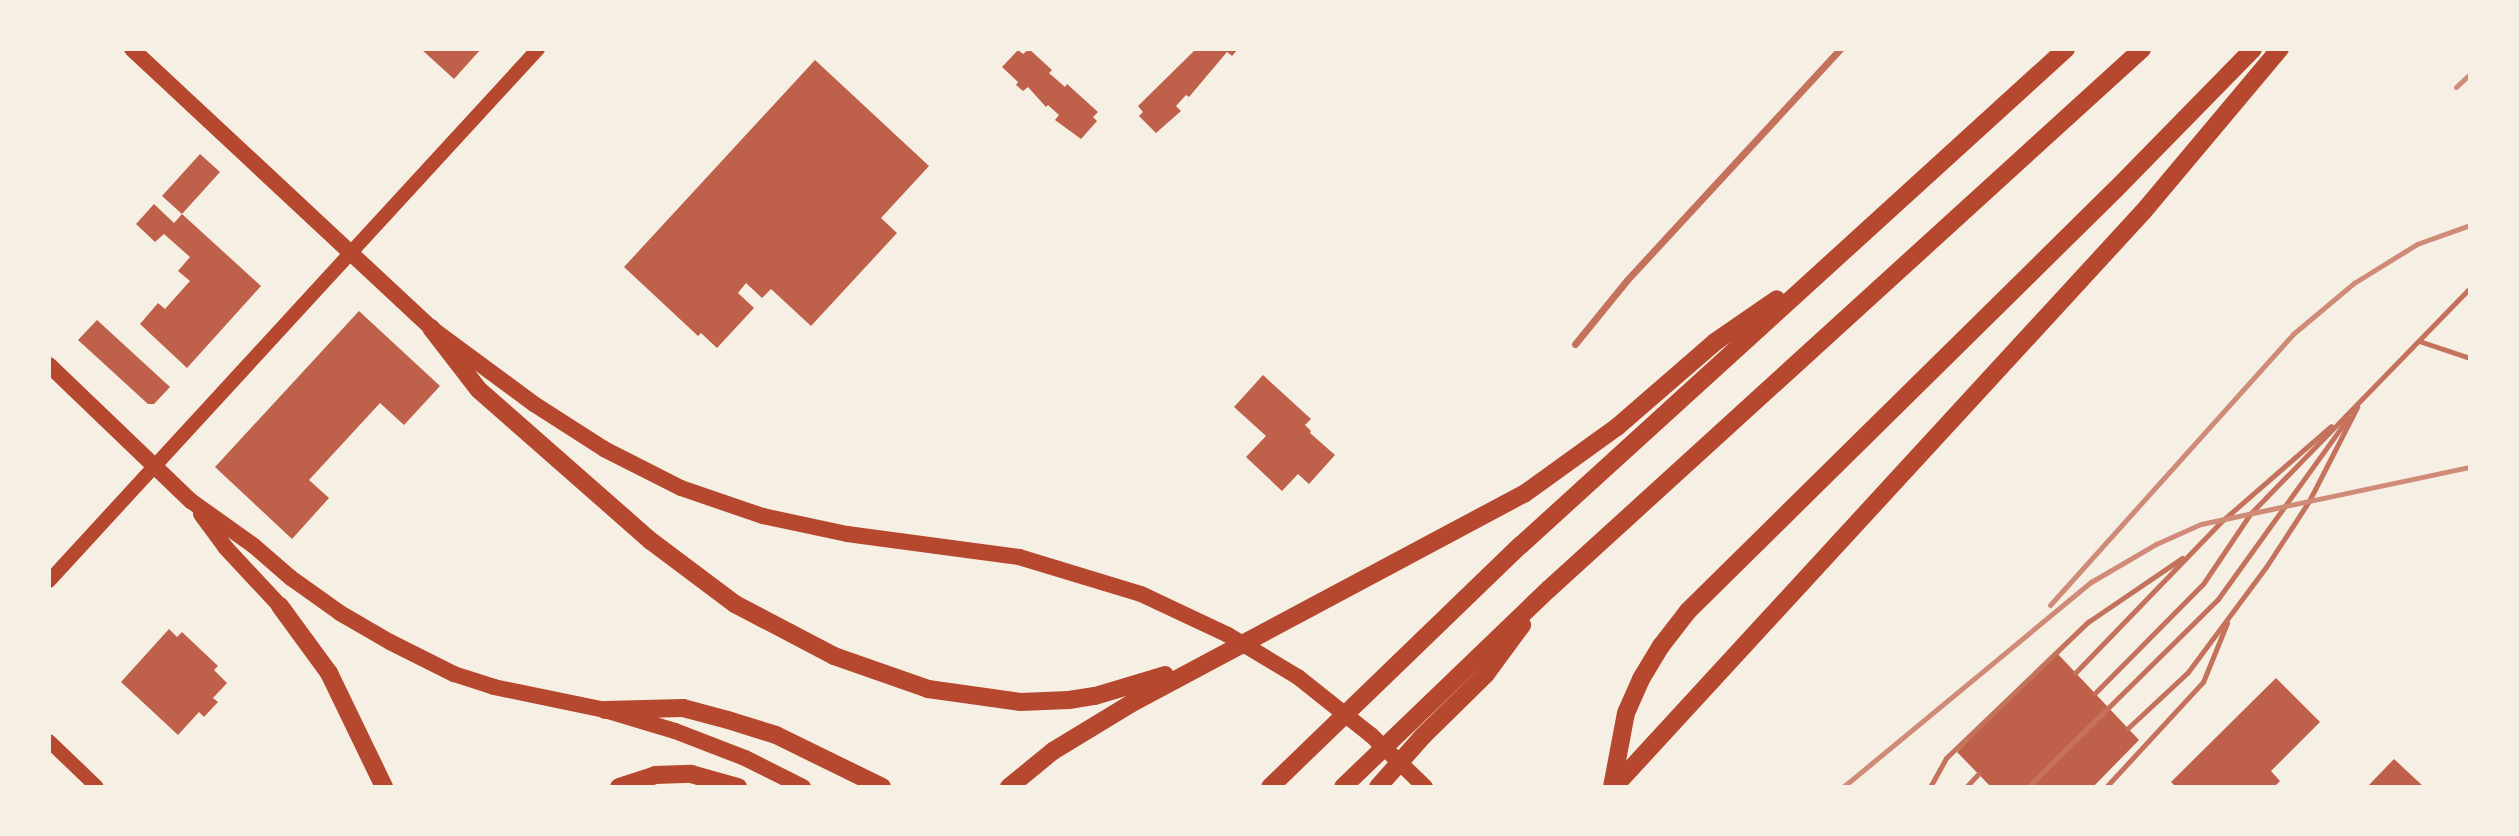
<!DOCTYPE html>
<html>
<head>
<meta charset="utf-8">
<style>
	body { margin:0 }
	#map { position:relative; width:2519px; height:836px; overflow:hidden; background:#f6efe4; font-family:"Libre Baskerville",serif }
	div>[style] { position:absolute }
	.building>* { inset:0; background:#bf614a }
	.service>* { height:5px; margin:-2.5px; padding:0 2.5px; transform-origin:2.5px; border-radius:2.5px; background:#c5725c }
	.minor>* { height:7px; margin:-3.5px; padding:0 3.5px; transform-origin:3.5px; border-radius:3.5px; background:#c5725c }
	.secondary>* { height:14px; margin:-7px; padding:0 7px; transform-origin:7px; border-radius:7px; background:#b5482f }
	.primary>* { height:16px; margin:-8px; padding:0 8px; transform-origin:8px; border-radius:8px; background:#b5482f }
	.motorway>* { height:18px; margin:-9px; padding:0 9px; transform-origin:9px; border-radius:9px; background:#b5482f }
	.rail>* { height:5px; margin:-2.5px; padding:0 2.5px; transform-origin:2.5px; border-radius:2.5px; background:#cf8b77 }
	span { translate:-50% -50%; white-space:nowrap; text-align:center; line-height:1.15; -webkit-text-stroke:5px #f6efe4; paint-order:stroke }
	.frame { position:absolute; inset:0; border:51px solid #f6efe4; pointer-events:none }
</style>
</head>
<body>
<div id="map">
	<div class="building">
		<div style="clip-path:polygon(421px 49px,481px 49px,454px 79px)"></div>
		<div style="clip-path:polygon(1029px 49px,1052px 70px,1049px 73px,1065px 87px,1067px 84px,1098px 112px,1093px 117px,1097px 121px,1081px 139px,1055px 120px,1059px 115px,1048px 105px,1046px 107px,1028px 87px,1023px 91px,1016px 85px,1018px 82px,1002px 67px,1018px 50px,1023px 54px)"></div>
		<div style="clip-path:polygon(1196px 49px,1238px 49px,1232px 56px,1227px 52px,1189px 97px,1186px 95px,1176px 106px,1181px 111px,1156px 133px,1139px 116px,1143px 112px,1138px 106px)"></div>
		<div style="clip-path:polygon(815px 60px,929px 166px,881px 218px,897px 233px,811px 326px,771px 289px,762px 298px,746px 283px,738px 293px,754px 308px,717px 348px,701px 333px,698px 336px,624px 267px)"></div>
		<div style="clip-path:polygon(200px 154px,220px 172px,182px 214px,261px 286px,187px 368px,140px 324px,158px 303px,165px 309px,190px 281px,178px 271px,190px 257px,164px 234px,155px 242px,136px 224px,154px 204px,174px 223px,182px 214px,162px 196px)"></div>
		<div style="clip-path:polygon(359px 311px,440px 386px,404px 425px,380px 403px,309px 480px,329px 498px,292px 539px,215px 467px)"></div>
		<div style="clip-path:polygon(97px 320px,170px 387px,154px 404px,148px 404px,78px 340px)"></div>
		<div style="clip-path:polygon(1263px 375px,1311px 419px,1305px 425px,1311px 431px,1310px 433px,1335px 455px,1309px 484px,1298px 474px,1282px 491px,1246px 457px,1266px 436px,1234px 407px)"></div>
		<div style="clip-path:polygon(169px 629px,177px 637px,182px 632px,218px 666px,214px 670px,227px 683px,213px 698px,218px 702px,204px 717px,199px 712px,178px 735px,121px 682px)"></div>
		<div style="clip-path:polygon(2056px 652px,2139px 740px,2093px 787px,1991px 787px,1957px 752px)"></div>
		<div style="clip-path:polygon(2276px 678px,2320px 722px,2271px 771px,2280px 781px,2274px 787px,2176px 787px,2171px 782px)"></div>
		<div style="clip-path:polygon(2394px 759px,2424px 787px,2367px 787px)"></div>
	</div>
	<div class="service">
		<div style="left:2419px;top:341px;width:54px;rotate:18.4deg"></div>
		<div style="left:2075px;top:673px;width:213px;rotate:-46deg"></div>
		<div style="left:2223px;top:520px;width:143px;rotate:-41deg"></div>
		<div style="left:2095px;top:693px;width:153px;rotate:-45.3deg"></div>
		<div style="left:2203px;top:584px;width:84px;rotate:-56.1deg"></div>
		<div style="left:2250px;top:514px;width:315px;rotate:-45.8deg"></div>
		<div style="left:2128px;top:728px;width:82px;rotate:-43deg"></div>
		<div style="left:2188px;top:672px;width:131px;rotate:-53.4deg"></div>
		<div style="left:2266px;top:567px;width:79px;rotate:-56.9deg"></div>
		<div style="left:2309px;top:501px;width:106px;rotate:-62.9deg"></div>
		<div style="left:1930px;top:787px;width:33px;rotate:-61deg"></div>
		<div style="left:1946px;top:758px;width:197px;rotate:-43.8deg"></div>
		<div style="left:2088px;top:622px;width:114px;rotate:-34.2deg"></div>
		<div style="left:1966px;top:787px;width:18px;rotate:-47deg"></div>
		<div style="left:2028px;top:787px;width:267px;rotate:-44.7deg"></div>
		<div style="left:2218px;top:599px;width:223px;rotate:-54.3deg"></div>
		<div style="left:2106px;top:787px;width:143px;rotate:-47.3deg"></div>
		<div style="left:2203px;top:682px;width:64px;rotate:-67.9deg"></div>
	</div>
	<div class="minor">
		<div style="left:1575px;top:344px;width:82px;rotate:-50.9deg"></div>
		<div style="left:1627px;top:280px;width:314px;rotate:-47.3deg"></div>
	</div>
	<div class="secondary">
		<div style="left:49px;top:581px;width:723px;rotate:-47.41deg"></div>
		<div style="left:49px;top:741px;width:66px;rotate:43.8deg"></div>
	</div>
	<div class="primary">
		<div style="left:132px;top:49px;width:409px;rotate:43deg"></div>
		<div style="left:431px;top:328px;width:128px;rotate:36.4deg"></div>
		<div style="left:534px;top:404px;width:83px;rotate:32.7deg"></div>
		<div style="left:604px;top:449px;width:86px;rotate:26.9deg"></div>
		<div style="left:681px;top:488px;width:87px;rotate:18.9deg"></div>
		<div style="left:763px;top:516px;width:86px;rotate:12.1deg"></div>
		<div style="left:847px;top:534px;width:174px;rotate:7.6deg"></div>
		<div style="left:1019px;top:557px;width:127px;rotate:16.9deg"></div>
		<div style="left:1141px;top:594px;width:96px;rotate:25.2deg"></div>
		<div style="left:1228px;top:635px;width:82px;rotate:31deg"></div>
		<div style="left:1298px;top:677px;width:93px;rotate:38.5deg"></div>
		<div style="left:1371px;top:735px;width:75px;rotate:43.9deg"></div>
		<div style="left:49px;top:365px;width:197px;rotate:43.8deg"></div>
		<div style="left:191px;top:501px;width:77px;rotate:35.5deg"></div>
		<div style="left:254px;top:546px;width:49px;rotate:40.9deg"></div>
		<div style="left:291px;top:578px;width:60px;rotate:35.5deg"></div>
		<div style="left:340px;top:613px;width:58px;rotate:30.1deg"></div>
		<div style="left:390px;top:642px;width:72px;rotate:26.6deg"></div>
		<div style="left:454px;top:674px;width:42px;rotate:18deg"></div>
		<div style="left:494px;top:687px;width:113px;rotate:11.7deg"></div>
		<div style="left:605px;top:710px;width:73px;rotate:16.7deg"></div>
		<div style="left:675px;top:731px;width:75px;rotate:21.1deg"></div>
		<div style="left:745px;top:758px;width:65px;rotate:26.6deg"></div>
		<div style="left:201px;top:514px;width:42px;rotate:53.7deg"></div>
		<div style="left:226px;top:548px;width:79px;rotate:47deg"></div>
	</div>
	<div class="motorway">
		<div style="left:431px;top:328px;width:78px;rotate:52.3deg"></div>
		<div style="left:479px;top:390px;width:229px;rotate:41.3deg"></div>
		<div style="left:651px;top:541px;width:105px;rotate:36.9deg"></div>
		<div style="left:735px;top:604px;width:112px;rotate:27.7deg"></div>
		<div style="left:834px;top:656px;width:100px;rotate:19.3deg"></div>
		<div style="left:928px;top:689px;width:93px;rotate:8deg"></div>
		<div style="left:1020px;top:702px;width:49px;rotate:-2.3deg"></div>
		<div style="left:1069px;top:700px;width:26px;rotate:-9deg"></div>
		<div style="left:1095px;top:696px;width:73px;rotate:-16.7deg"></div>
		<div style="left:280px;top:606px;width:83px;rotate:53.8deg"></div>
		<div style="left:329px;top:673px;width:127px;rotate:64.2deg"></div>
		<div style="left:605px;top:710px;width:78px;rotate:-1.5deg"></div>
		<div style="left:683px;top:708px;width:47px;rotate:14.9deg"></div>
		<div style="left:728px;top:720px;width:50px;rotate:17.4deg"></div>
		<div style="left:776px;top:735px;width:118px;rotate:26.1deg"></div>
		<div style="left:619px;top:787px;width:38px;rotate:-18deg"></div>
		<div style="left:655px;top:775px;width:36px;rotate:-2deg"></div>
		<div style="left:691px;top:774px;width:49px;rotate:15.5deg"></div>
		<div style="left:1009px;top:787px;width:57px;rotate:-39.3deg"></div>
		<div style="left:1053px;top:751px;width:92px;rotate:-31.3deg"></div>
		<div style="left:1132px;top:703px;width:444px;rotate:-28.1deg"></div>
		<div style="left:1524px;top:494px;width:115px;rotate:-35.8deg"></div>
		<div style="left:1617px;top:427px;width:130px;rotate:-40.9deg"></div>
		<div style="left:1715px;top:342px;width:75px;rotate:-34.7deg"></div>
		<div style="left:1270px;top:787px;width:349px;rotate:-44deg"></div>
		<div style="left:1521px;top:545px;width:737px;rotate:-42.31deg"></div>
		<div style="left:1343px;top:787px;width:286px;rotate:-43.9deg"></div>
		<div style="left:1549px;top:589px;width:802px;rotate:-42.32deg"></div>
		<div style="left:1378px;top:787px;width:68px;rotate:-48.6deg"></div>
		<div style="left:1423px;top:736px;width:88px;rotate:-44.5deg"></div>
		<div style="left:1486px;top:674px;width:61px;rotate:-53.7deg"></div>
		<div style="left:1612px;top:787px;width:75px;rotate:-79.3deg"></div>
		<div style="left:1626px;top:713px;width:37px;rotate:-66deg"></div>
		<div style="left:1641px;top:679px;width:39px;rotate:-59deg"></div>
		<div style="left:1661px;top:646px;width:44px;rotate:-52.4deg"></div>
		<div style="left:1688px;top:611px;width:601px;rotate:-44.6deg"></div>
		<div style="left:2116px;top:189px;width:196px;rotate:-45.6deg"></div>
		<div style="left:1614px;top:787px;width:781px;rotate:-47.39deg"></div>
		<div style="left:2143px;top:212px;width:213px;rotate:-50deg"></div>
	</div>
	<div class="rail">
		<div style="left:2456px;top:87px;width:19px;rotate:-43deg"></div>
		<div style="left:2050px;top:605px;width:364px;rotate:-48.1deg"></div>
		<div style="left:2293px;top:334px;width:80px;rotate:-39.9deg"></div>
		<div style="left:2354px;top:283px;width:74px;rotate:-31.8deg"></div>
		<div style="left:2417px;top:244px;width:56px;rotate:-19.7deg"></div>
		<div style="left:1843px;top:787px;width:322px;rotate:-39.6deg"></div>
		<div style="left:2091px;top:582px;width:75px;rotate:-30.3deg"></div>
		<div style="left:2156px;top:544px;width:49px;rotate:-24deg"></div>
		<div style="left:2201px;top:524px;width:275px;rotate:-12deg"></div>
	</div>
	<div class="frame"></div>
</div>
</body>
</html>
